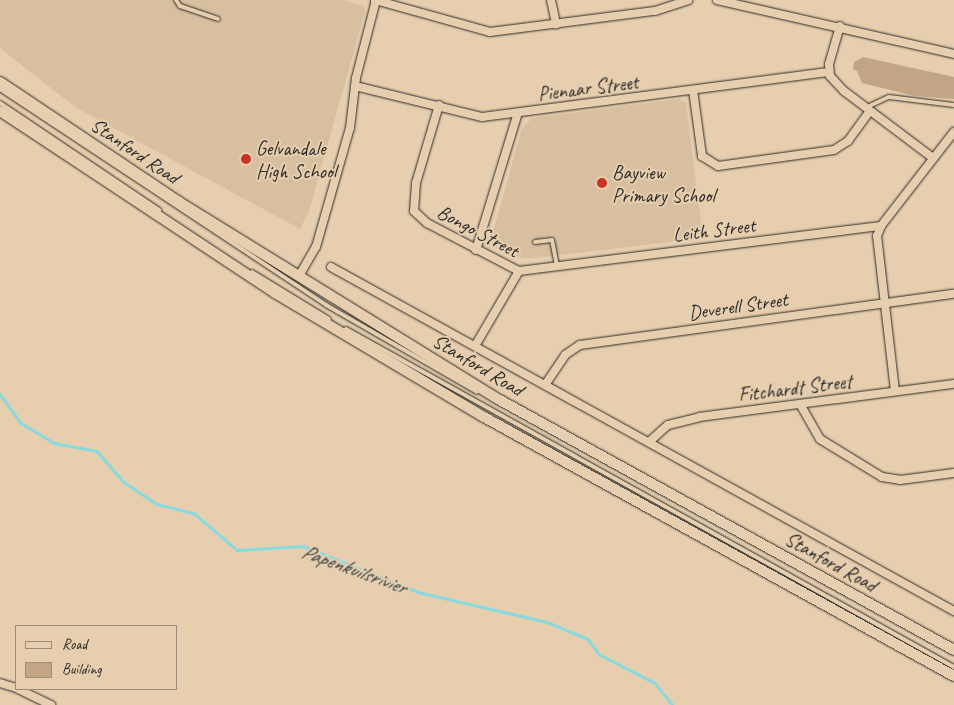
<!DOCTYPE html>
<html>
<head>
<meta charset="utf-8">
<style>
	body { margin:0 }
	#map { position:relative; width:954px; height:705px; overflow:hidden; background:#e6ceae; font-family:Caveat,sans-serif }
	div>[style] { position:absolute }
	.built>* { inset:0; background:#d7bfa0 }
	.stream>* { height:2.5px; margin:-1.25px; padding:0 1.25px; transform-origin:1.25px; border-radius:1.25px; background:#89dadf }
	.building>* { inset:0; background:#c1a585 }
	.roads { filter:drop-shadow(0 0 1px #2b2b2b) drop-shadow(0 0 1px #2b2b2b) }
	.service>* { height:4px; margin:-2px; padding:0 2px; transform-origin:2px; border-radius:2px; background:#e6ceae }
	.minor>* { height:8px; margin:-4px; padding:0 4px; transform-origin:4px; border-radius:4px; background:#e6ceae }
	.secondary>* { height:10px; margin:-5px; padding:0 5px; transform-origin:5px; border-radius:5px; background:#e6ceae }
	.dots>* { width:14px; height:14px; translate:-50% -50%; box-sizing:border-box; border:2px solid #e6ceae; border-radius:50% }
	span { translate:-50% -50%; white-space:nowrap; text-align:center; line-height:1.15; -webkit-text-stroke:4px #e6ceae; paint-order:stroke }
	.street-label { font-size:20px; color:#2b2b2b }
	.poi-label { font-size:20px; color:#2b2b2b }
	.left { translate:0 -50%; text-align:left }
	.water-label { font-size:21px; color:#394546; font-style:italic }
	.legend { position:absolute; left:15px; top:625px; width:162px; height:65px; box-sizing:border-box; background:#e6ceae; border:1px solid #9b8d7a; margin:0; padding:6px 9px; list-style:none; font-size:15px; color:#2b2b2b }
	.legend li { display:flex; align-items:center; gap:10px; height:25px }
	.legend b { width:25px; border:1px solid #9b8d7a }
</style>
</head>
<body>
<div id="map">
	<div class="built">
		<div style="clip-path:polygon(0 0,343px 0,364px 6px,365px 12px,309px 211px,300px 229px,75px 107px,0 48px)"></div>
		<div style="clip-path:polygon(679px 99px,686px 103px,703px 238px,535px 258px,522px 258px,495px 247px,491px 239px,522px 128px,532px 118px)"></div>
	</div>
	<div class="stream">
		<div style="left:0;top:394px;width:36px;rotate:54deg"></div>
		<div style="left:21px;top:423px;width:39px;rotate:31deg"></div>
		<div style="left:54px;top:443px;width:44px;rotate:10.5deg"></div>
		<div style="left:97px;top:451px;width:41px;rotate:48.9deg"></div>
		<div style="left:124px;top:482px;width:40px;rotate:34deg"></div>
		<div style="left:157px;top:504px;width:38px;rotate:14deg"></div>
		<div style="left:194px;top:513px;width:57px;rotate:40.7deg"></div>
		<div style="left:237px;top:550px;width:66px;rotate:-3.5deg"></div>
		<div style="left:303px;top:546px;width:124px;rotate:21.8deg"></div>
		<div style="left:418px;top:592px;width:132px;rotate:13.1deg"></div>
		<div style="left:547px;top:622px;width:44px;rotate:22.5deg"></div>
		<div style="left:588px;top:639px;width:19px;rotate:54deg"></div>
		<div style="left:599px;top:654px;width:63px;rotate:27.4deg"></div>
		<div style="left:655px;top:683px;width:28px;rotate:51deg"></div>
	</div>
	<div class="building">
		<div style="clip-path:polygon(863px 57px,954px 77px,954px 99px,915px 96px,862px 83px,857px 71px,853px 69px,854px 62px)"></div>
	</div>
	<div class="roads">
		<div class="service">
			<div style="left:176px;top:0;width:7px;rotate:56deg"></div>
			<div style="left:180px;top:6px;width:40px;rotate:18.9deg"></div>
			<div style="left:0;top:89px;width:391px;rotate:33.5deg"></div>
			<div style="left:326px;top:305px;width:174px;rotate:29.9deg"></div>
			<div style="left:0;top:103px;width:192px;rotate:33.9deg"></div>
			<div style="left:865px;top:108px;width:26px;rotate:-25deg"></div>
			<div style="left:889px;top:97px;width:65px;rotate:7deg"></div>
			<div style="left:535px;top:242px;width:17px;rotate:-7deg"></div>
			<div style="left:552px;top:240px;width:26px;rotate:79deg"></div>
			<div style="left:252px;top:272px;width:90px;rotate:31.4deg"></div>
			<div style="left:346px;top:329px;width:696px;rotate:29.07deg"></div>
		</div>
		<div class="minor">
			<div style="left:375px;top:0;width:119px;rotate:15.5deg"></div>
			<div style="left:490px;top:32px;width:166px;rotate:-7.3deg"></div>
			<div style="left:655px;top:11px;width:35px;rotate:-18deg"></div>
			<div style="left:551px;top:0;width:25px;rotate:78deg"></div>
			<div style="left:717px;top:0;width:243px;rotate:12.8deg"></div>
			<div style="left:840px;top:26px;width:40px;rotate:106deg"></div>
			<div style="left:829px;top:64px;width:12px;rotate:85deg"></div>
			<div style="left:830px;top:76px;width:21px;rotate:47deg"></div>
			<div style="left:844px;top:91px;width:111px;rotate:37deg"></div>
			<div style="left:355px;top:86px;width:131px;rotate:13.7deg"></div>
			<div style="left:482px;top:117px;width:349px;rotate:-7.4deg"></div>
			<div style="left:693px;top:90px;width:67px;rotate:82.2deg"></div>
			<div style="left:702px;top:156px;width:19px;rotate:32deg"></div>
			<div style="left:718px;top:166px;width:117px;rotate:-7.9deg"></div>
			<div style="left:834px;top:150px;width:17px;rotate:-33deg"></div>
			<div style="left:848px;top:141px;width:37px;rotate:-54deg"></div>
			<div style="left:439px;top:105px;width:81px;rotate:106.4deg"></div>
			<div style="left:416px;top:183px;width:28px;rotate:94deg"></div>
			<div style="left:414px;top:211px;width:18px;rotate:43deg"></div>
			<div style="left:427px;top:223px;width:104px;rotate:27.6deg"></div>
			<div style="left:476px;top:250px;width:143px;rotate:-73deg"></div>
			<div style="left:331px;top:267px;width:712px;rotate:28.91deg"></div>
			<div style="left:299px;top:276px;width:34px;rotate:-60deg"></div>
			<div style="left:316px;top:247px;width:124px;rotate:-74.1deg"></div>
			<div style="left:350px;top:128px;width:50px;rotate:-83.2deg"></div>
			<div style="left:356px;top:78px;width:81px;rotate:-75.6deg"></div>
			<div style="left:475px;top:346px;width:87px;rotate:-59.6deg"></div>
			<div style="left:519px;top:271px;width:365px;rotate:-7.1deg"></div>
			<div style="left:545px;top:385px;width:36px;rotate:-56deg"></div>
			<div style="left:565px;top:355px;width:18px;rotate:-34deg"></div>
			<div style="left:580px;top:345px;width:377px;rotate:-7.8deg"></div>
			<div style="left:895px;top:391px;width:156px;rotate:-96.6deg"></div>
			<div style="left:877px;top:236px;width:11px;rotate:-68deg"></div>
			<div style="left:881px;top:226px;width:119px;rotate:-52.2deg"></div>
			<div style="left:800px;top:404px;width:40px;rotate:60.3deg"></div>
			<div style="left:820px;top:439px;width:73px;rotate:31.5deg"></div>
			<div style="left:882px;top:477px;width:18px;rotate:9deg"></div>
			<div style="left:900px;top:480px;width:54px;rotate:-7.4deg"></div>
			<div style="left:649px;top:442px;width:25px;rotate:-42deg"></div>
			<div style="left:668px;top:425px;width:32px;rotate:-14deg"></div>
			<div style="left:699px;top:417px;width:257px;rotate:-7.4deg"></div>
			<div style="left:0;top:683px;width:17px;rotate:17deg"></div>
			<div style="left:18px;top:689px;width:37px;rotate:26deg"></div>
		</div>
		<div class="secondary">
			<div style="left:0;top:82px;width:216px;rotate:33.8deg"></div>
			<div style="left:179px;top:202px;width:375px;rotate:31.7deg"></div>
			<div style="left:498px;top:399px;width:521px;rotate:28.83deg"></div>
			<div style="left:0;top:111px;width:330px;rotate:33.5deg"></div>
			<div style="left:275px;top:293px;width:243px;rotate:30.7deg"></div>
			<div style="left:484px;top:417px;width:537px;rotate:28.86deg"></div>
		</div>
	</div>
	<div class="dots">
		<div style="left:246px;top:159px;background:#c8321e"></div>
		<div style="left:602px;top:183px;background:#c8321e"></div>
	</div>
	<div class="street-label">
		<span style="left:588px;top:88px;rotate:-7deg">Pienaar Street</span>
		<span style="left:135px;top:151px;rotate:34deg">Stanford Road</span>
		<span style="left:714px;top:230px;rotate:-7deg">Leith Street</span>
		<span style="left:478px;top:231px;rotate:28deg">Bongo Street</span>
		<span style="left:738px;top:306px;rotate:-8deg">Deverell Street</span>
		<span style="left:478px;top:365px;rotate:31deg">Stanford Road</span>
		<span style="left:795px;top:388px;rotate:-7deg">Fitchardt Street</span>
		<span style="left:831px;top:562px;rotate:29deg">Stanford Road</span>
	</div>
	<div class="poi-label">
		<span class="left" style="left:256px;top:160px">Gelvandale<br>High School</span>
		<span class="left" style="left:612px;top:184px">Bayview<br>Primary School</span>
	</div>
	<div class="water-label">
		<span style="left:354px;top:569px;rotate:20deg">Papenkuilsrivier</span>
	</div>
	<ul class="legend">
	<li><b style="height:6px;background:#e6ceae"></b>Road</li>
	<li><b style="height:14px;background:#c1a585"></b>Building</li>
	</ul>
</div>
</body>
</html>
